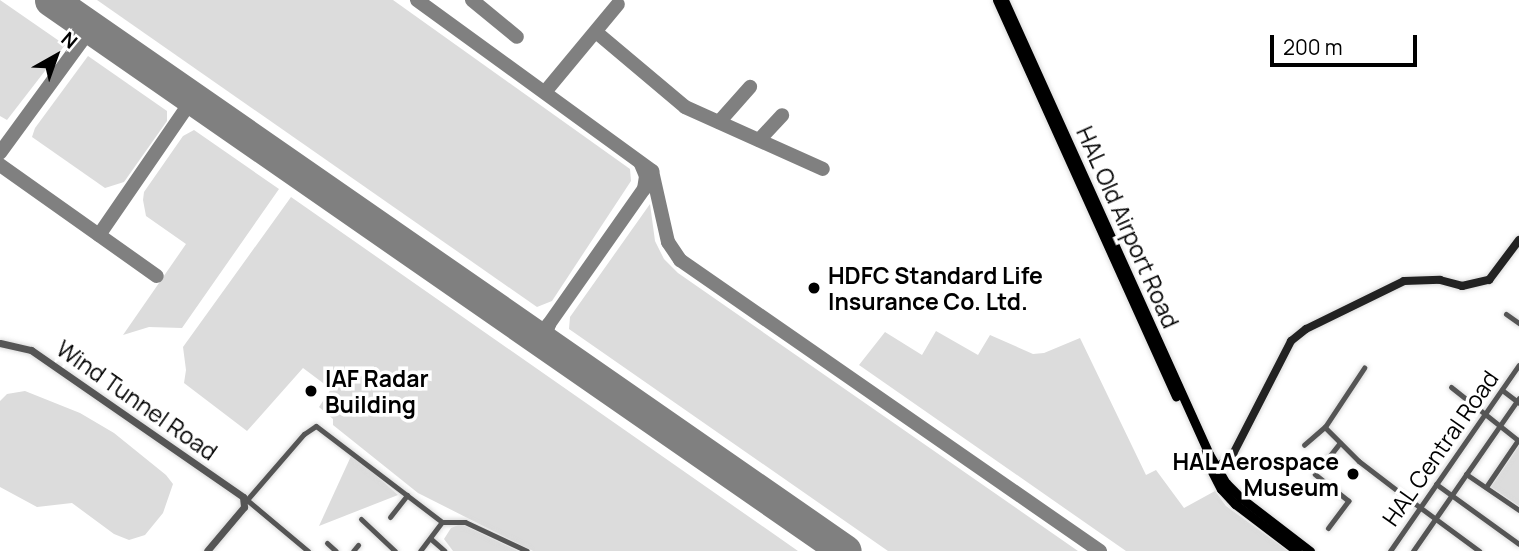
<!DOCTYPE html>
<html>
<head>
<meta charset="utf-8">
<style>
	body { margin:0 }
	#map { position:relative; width:1519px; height:551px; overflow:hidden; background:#fff; font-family:Manrope,sans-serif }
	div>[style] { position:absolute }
	.green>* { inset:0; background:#dcdcdc }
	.taxiway>* { height:14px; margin:-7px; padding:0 7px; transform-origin:7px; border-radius:7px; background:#808080 }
	.runway>* { height:33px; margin:-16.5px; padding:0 16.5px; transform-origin:16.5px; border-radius:16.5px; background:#808080 }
	.roads { filter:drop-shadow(0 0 2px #dbdbdb) drop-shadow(0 0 2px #dbdbdb) }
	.pedestrian>* { height:4.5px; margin:-2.25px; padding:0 2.25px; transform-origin:2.25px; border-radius:2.25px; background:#555 }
	.minor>* { height:5px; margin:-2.5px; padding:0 2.5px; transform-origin:2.5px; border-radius:2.5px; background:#555 }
	.tertiary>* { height:7px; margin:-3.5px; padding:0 3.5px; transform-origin:3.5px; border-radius:3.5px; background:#555 }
	.secondary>* { height:8px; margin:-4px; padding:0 4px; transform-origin:4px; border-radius:4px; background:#222 }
	.primary>* { height:9px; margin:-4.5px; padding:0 4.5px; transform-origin:4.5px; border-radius:4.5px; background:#000 }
	.dots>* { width:19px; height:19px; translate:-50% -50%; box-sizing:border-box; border:4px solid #fff; border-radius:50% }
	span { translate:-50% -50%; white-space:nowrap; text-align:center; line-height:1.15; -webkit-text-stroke:7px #fff; paint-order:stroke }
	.street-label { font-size:23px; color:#000 }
	.poi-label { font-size:23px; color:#000; font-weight:700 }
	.left { translate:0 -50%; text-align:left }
	.right { translate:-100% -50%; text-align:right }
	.north { position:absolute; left:21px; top:21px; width:70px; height:70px; -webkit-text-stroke:5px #fff; paint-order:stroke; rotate:40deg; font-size:19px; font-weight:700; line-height:28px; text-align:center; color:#000 }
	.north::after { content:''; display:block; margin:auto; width:24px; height:32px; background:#000; clip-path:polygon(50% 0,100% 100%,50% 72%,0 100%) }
	.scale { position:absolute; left:1270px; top:35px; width:147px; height:32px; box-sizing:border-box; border:4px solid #000; border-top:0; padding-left:9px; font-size:21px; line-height:24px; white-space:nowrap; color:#000; -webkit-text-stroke:5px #fff; paint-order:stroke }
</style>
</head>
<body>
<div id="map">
	<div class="green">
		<div style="clip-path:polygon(0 0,65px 45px,7px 120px,0 116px)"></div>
		<div style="clip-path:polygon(97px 0,393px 0,630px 169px,631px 181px,552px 301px,537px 307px)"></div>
		<div style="clip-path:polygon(88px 56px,167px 111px,167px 121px,124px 182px,105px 188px,32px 137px,35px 128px)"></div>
		<div style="clip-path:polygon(194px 130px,279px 189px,182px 328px,149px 327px,123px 335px,186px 244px,146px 216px,143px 200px,144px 192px,183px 136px)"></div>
		<div style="clip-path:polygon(291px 197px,798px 551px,533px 551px,418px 493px,333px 425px,333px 419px,319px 407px,331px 389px,303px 368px,247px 431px,184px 383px,186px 370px,183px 347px)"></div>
		<div style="clip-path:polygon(650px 204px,655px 241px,664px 259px,678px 273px,1078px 551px,888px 551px,569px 329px,570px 317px)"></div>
		<div style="clip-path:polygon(936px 331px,978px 355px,990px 335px,1033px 354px,1044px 353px,1080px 338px,1146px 475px,1156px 470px,1184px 508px,1215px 491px,1226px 506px,1288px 551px,1126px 551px,859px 365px,885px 332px,922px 355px)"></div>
		<div style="clip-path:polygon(25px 391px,80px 413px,114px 433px,166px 475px,173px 484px,163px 513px,145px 535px,129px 540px,114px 534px,72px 503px,37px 507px,0 487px,0 401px,7px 394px)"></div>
		<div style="clip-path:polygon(1519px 446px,1519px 506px,1491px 487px)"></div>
		<div style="clip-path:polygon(352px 454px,398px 495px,319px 526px)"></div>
		<div style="clip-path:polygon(461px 524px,518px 551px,453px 551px,444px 539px,451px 528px)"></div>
	</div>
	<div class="taxiway">
		<div style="left:417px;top:0;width:291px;rotate:36deg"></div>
		<div style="left:652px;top:171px;width:73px;rotate:77.3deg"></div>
		<div style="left:668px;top:242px;width:22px;rotate:56deg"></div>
		<div style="left:680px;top:260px;width:511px;rotate:34.72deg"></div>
		<div style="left:472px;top:0;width:58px;rotate:39.4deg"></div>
		<div style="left:596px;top:32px;width:116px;rotate:40.1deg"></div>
		<div style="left:685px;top:107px;width:151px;rotate:24.2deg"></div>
		<div style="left:545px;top:92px;width:114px;rotate:-50.3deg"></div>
		<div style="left:719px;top:122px;width:47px;rotate:-48.5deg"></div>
		<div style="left:759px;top:140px;width:34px;rotate:-47deg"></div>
		<div style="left:0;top:153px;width:155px;rotate:-53.9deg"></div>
		<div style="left:0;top:165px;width:192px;rotate:35.3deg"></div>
		<div style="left:99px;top:235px;width:166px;rotate:-55.5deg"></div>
		<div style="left:529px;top:332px;width:13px;rotate:-4deg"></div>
		<div style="left:542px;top:331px;width:10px;rotate:-45deg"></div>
		<div style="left:549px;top:346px;width:12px;rotate:-104deg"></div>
		<div style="left:546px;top:334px;width:10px;rotate:-73deg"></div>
		<div style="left:549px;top:324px;width:165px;rotate:-54.9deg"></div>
		<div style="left:644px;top:189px;width:13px;rotate:-81deg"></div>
		<div style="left:646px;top:176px;width:13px;rotate:-113deg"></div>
	</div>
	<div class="runway">
		<div style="left:51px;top:0;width:966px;rotate:34.76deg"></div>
	</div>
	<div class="roads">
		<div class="pedestrian">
			<div style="left:1325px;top:427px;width:71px;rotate:-56.5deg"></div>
			<div style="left:1304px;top:445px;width:28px;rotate:-41deg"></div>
			<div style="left:1325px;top:427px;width:48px;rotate:45deg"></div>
			<div style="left:1359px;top:461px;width:69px;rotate:37.4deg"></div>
			<div style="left:1325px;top:462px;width:24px;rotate:-52deg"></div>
			<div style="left:1315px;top:474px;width:43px;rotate:38.5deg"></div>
			<div style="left:1349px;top:501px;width:34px;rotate:127deg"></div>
		</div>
		<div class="minor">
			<div style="left:1506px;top:314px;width:16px;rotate:35deg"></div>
			<div style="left:1451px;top:387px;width:87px;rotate:38.5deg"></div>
			<div style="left:1502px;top:390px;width:21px;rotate:37deg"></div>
			<div style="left:1466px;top:474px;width:64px;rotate:34.2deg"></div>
			<div style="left:1436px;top:484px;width:102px;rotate:35.9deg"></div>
			<div style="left:1486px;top:487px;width:57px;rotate:-55.8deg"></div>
			<div style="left:247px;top:500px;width:80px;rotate:39.9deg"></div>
			<div style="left:245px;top:502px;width:90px;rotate:-49.1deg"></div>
			<div style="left:304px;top:434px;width:14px;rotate:-34deg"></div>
			<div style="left:316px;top:426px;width:158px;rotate:37.3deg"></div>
			<div style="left:442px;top:522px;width:23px"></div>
			<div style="left:465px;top:522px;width:68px;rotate:25.1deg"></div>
			<div style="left:1414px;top:503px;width:81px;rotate:36.4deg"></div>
			<div style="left:390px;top:517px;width:28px;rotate:-52deg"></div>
			<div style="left:361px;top:519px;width:47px;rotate:43.3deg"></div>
			<div style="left:431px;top:539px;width:18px;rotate:41deg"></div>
			<div style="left:327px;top:543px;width:12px;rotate:42deg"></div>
			<div style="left:353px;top:551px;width:8px;rotate:-50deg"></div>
			<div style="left:420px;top:551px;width:36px;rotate:-53deg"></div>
			<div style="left:1390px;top:551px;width:226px;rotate:-55.3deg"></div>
			<div style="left:1413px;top:551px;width:186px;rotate:-55.3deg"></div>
		</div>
		<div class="tertiary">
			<div style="left:0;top:343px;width:32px;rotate:13deg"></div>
			<div style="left:31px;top:350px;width:258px;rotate:34.7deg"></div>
			<div style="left:243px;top:497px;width:10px;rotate:84deg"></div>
			<div style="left:244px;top:507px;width:57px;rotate:130.1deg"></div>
		</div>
		<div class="secondary">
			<div style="left:1214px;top:470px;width:25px;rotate:-40deg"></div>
			<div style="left:1233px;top:454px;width:127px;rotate:-62.8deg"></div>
			<div style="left:1291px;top:341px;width:19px;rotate:-39deg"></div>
			<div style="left:1306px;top:329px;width:109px;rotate:-26.1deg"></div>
			<div style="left:1404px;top:281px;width:36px;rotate:-2deg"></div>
			<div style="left:1440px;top:280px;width:23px;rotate:15deg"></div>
			<div style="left:1462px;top:286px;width:28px;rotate:-13deg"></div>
			<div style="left:1489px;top:280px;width:50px;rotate:-53.1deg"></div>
		</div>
		<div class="primary">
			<div style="left:997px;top:0;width:435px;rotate:65.7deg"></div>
			<div style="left:1004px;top:0;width:498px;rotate:65.7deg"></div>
			<div style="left:1209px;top:454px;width:34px;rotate:60deg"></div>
			<div style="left:1226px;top:483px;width:21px;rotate:45deg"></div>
			<div style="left:1241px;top:498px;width:87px;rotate:37.5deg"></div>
			<div style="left:1203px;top:454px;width:39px;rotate:63deg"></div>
			<div style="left:1221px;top:489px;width:21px;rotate:47deg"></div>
			<div style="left:1235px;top:504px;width:78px;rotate:37.2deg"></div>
		</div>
	</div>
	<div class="dots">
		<div style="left:814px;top:288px;background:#000"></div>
		<div style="left:311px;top:391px;background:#000"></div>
		<div style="left:1353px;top:474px;background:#000"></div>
	</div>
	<div class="street-label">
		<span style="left:1128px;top:227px;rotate:66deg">HAL Old Airport Road</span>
		<span style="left:137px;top:400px;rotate:35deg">Wind Tunnel Road</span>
		<span style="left:1440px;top:448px;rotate:-55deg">HAL Central Road</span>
	</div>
	<div class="poi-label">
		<span class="left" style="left:828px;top:288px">HDFC Standard Life<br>Insurance Co. Ltd.</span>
		<span class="left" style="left:325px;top:391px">IAF Radar<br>Building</span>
		<span class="right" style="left:1339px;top:474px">HAL Aerospace<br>Museum</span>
	</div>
	<div class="north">N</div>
	<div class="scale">200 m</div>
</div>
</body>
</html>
